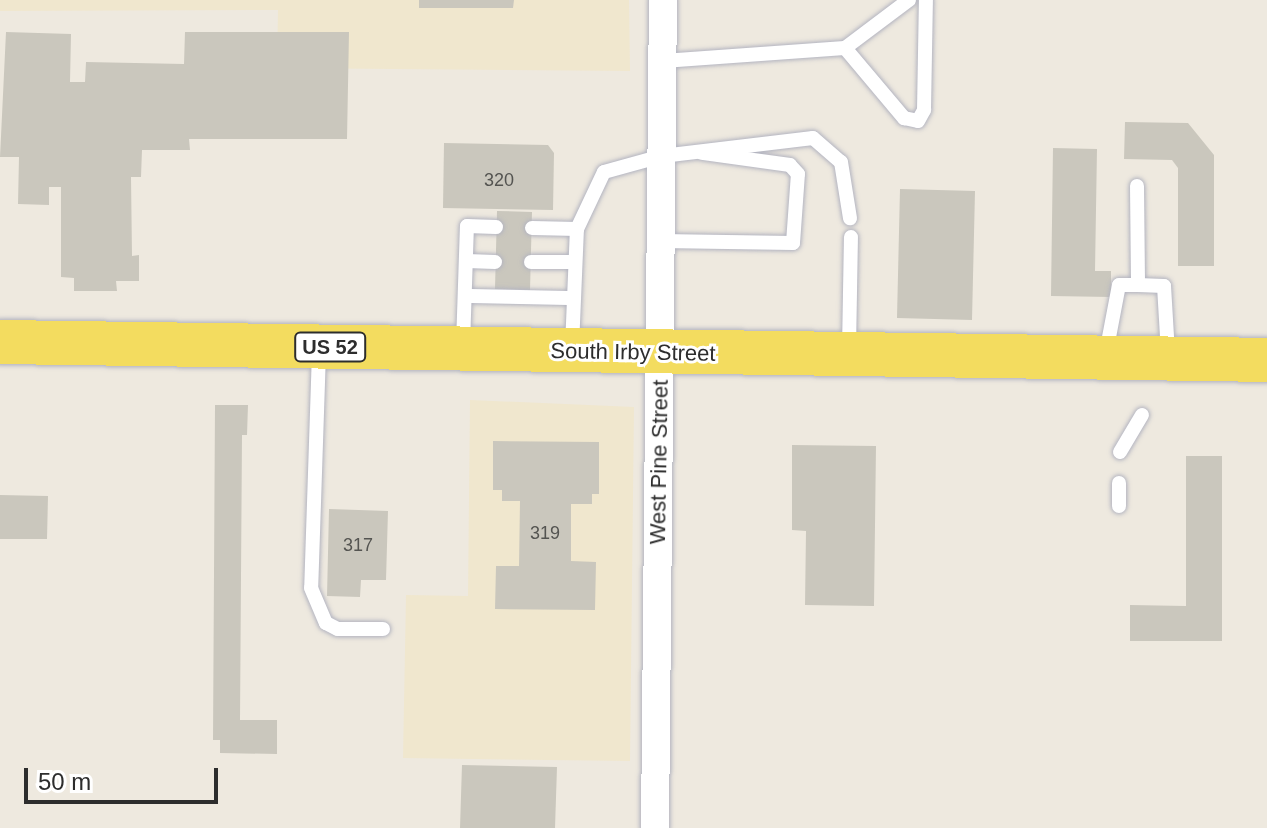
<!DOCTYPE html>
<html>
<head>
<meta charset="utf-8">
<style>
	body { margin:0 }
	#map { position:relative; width:1267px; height:828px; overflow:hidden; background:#eee9df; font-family:Arial,sans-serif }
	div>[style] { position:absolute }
	.education>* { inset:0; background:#f0e7ce }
	.building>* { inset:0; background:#cac7bd }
	.roads { filter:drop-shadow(0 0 2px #b3b4c0) drop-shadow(0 0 2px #b3b4c0) }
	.service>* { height:14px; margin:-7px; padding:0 7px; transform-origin:7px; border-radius:7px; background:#fff }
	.minor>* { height:28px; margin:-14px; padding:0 14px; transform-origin:14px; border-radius:14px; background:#fff }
	.primary>* { height:44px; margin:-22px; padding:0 22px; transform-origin:22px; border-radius:22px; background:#f3dc5f }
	span { translate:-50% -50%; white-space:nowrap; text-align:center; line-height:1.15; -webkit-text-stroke:6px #fff; paint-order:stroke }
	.number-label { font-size:18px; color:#545451 }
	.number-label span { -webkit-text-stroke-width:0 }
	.shield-label span { padding:2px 6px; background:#fff; border:2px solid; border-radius:6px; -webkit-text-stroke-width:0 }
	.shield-label { font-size:20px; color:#2d2d2d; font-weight:700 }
	.street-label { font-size:22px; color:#2d2d2d }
	.scale { position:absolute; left:24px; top:768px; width:194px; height:36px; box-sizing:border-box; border:4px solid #2d2d2d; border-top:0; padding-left:10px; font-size:24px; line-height:28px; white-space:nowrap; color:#2d2d2d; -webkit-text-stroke:6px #fff; paint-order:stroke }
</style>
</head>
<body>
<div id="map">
	<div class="education">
		<div style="clip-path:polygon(0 0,629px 0,630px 71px,277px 68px,278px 10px,0 11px)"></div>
		<div style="clip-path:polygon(470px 400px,634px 407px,630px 761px,403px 758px,406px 595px,468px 596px)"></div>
	</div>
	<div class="building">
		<div style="clip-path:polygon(419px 0,514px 0,513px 8px,419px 8px)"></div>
		<div style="clip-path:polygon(6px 32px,71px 34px,70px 82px,85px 82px,86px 62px,184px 64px,185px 32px,349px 32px,347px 139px,189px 139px,190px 150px,142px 150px,141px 177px,131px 177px,132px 256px,139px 255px,139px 281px,116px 281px,117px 291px,74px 291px,74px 278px,61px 277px,61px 187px,49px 187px,49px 205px,18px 204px,19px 157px,0 157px)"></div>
		<div style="clip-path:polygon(1125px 122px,1188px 123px,1214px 155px,1214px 266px,1178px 266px,1178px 168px,1172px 160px,1124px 159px)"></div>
		<div style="clip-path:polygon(444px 143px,548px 145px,554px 153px,553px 210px,443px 208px)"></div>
		<div style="clip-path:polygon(1053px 148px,1097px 149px,1095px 271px,1111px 271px,1111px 297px,1051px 296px)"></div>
		<div style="clip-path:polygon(900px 189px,975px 191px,972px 320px,897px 318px)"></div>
		<div style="clip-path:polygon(497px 211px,532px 212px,530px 290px,495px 289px)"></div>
		<div style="clip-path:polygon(215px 405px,248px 405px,247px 435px,242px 435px,240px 720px,277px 720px,277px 754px,220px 753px,220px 740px,213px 740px)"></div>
		<div style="clip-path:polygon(493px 441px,599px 442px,599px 494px,592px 494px,592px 504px,571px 504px,571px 561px,596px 562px,595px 610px,495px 609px,496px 566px,519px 566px,520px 501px,502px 501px,502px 490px,493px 490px)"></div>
		<div style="clip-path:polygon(792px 445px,876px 446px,874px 606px,805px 605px,806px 531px,792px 530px)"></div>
		<div style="clip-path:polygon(1186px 456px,1222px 456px,1222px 641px,1130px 641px,1130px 605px,1186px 606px)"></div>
		<div style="clip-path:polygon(0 495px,48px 496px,47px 539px,0 539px)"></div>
		<div style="clip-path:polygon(329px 509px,388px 511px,386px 580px,361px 580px,360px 597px,327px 596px)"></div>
		<div style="clip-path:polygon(462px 765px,557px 767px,555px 828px,460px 828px)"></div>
	</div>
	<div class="roads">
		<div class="service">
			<div style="left:845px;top:48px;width:92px;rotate:49.9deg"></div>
			<div style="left:904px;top:118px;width:14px;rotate:12deg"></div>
			<div style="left:918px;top:121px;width:13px;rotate:-61deg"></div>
			<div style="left:924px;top:110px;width:110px;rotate:-89deg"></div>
			<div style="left:663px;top:61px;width:182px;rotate:-4.1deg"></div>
			<div style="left:845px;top:48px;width:80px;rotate:-36.9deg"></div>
			<div style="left:1137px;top:186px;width:99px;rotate:89.4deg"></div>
			<div style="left:532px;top:228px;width:45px;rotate:1.3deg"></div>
			<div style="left:661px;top:241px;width:132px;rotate:0.9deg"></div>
			<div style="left:793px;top:243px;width:69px;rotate:-85.9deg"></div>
			<div style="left:798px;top:174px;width:12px;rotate:-132deg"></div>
			<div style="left:790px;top:165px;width:89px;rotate:-172.2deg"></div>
			<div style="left:467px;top:261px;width:28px;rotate:2deg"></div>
			<div style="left:531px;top:262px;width:43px"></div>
			<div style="left:466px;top:296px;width:107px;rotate:1.1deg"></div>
			<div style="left:463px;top:345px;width:119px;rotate:-88.1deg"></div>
			<div style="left:467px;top:226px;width:29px;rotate:2deg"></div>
			<div style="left:572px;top:347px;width:118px;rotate:-87.6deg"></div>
			<div style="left:577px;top:229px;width:63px;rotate:-64.7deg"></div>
			<div style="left:604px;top:172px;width:60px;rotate:-15.4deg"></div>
			<div style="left:662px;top:156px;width:152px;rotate:-6.8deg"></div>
			<div style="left:813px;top:138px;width:37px;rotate:41deg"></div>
			<div style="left:841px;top:162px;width:57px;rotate:80.9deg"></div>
			<div style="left:849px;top:349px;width:112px;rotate:-89deg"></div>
			<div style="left:319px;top:352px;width:236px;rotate:91.9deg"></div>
			<div style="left:311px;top:588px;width:38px;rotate:67deg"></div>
			<div style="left:326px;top:623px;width:13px;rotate:27deg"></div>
			<div style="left:338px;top:629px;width:45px"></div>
			<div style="left:1106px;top:353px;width:69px;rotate:-79.2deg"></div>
			<div style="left:1119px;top:285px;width:19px"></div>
			<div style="left:1138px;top:285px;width:26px;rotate:2deg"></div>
			<div style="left:1164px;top:286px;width:68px;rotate:86.6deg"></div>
			<div style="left:1120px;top:452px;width:43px;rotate:-59.3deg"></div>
			<div style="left:1119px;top:506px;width:23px;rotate:-90deg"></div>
		</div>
		<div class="minor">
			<div style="left:655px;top:828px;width:828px;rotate:-89.45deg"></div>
		</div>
		<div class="primary">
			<div style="left:0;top:342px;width:1267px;rotate:0.81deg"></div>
		</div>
	</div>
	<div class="number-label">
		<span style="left:499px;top:180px">320</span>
		<span style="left:545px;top:533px">319</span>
		<span style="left:358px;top:545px">317</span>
	</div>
	<div class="shield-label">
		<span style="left:330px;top:347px">US 52</span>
	</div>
	<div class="street-label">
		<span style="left:633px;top:352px;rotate:1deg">South Irby Street</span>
		<span style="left:659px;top:462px;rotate:-89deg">West Pine Street</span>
	</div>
	<div class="scale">50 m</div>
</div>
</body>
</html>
